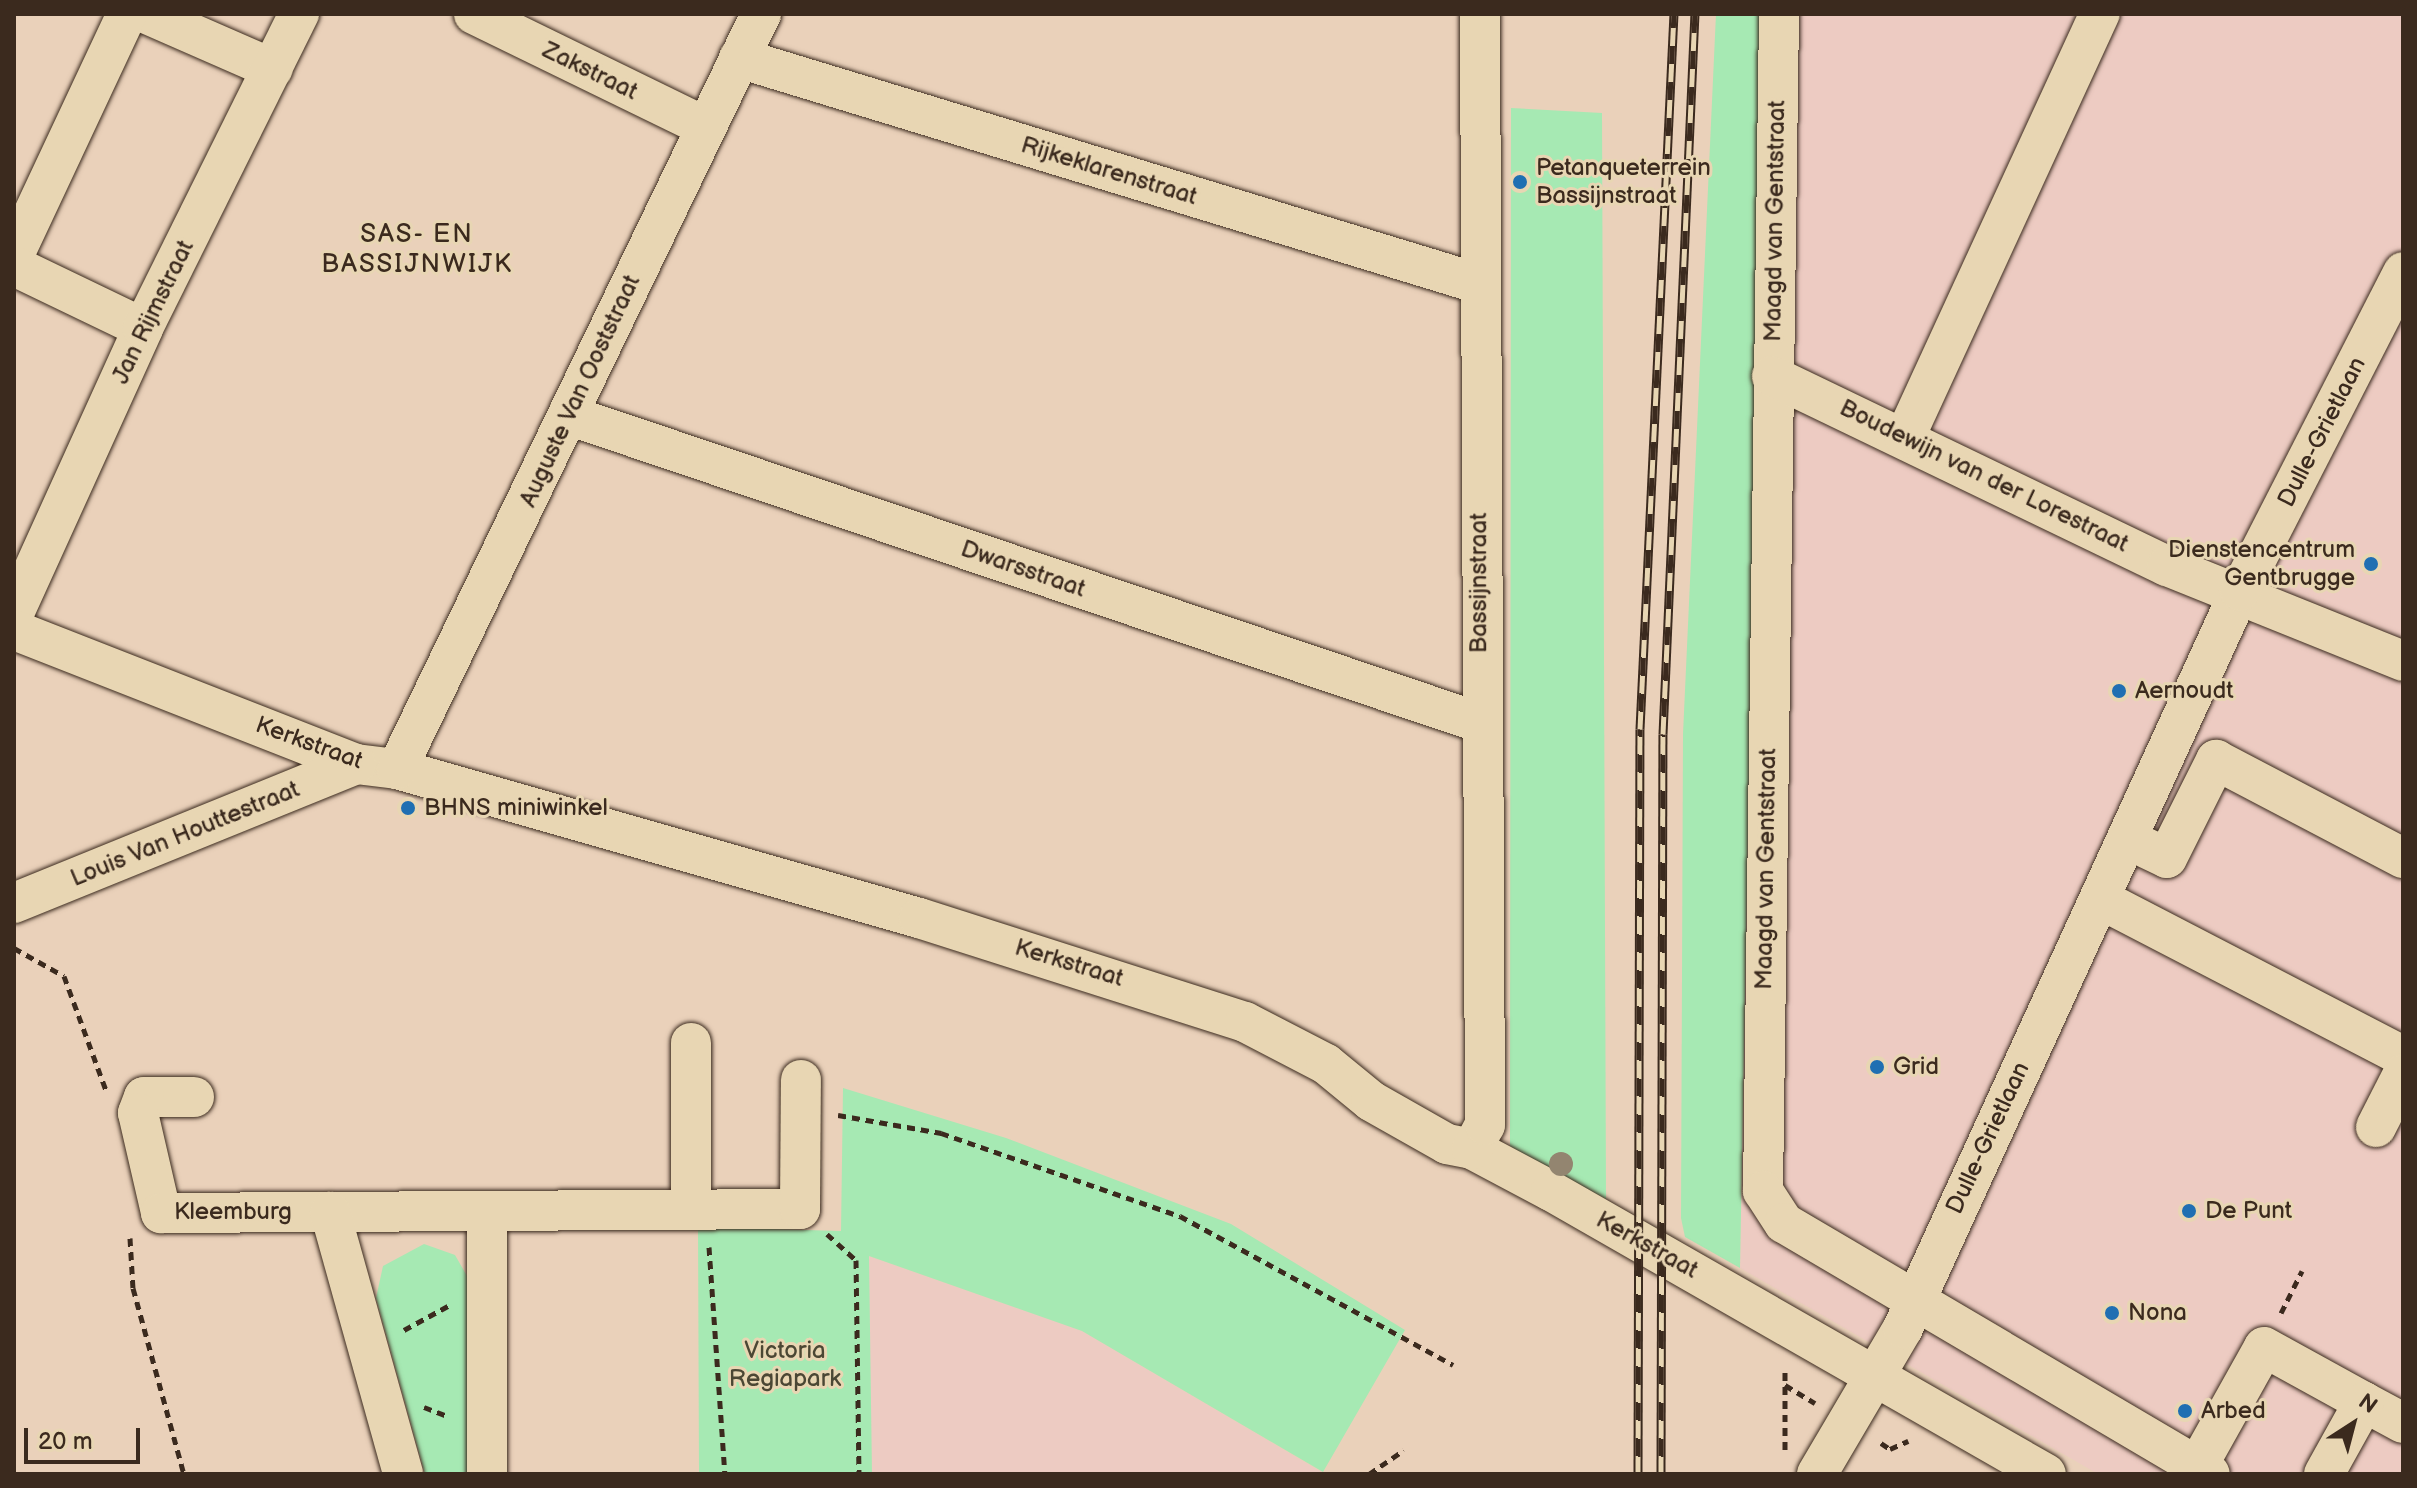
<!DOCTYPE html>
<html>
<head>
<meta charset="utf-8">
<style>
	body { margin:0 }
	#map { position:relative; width:2417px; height:1488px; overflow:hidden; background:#ead1ba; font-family:"Balsamiq Sans",sans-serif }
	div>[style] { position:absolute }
	.built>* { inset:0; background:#edcbc2 }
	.green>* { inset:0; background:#a6e9b3 }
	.path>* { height:5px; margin-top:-2.5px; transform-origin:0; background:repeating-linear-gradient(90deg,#3b2a1e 0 8px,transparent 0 14px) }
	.roads { filter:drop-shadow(0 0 2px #3b2a1e) drop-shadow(0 0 2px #3b2a1e) }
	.minor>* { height:40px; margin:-20px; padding:0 20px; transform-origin:20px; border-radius:20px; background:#e8d6b3 }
	.rail>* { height:9px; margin-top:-4.5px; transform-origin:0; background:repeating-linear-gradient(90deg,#e8d6b3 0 18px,#3b2a1e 0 36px); box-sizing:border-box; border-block:2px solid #3b2a1e }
	.trees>* { width:24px; height:24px; margin:-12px; border-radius:50%; background:#938570 }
	.dots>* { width:22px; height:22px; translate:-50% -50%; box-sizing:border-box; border:4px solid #e8d6b3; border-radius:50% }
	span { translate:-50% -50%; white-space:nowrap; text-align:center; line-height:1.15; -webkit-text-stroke:6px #e8d6b3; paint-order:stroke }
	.street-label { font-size:24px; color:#3b2a1e }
	.poi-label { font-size:24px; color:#3b2a1e }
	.left { translate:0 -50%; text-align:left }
	.right { translate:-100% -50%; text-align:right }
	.park-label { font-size:24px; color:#4b4734 }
	.neighbourhood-label { font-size:26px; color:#3b2a1e; letter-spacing:2px }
	.frame { position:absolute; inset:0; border:16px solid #3b2a1e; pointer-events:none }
	.north { position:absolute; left:2313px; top:1384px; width:80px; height:80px; -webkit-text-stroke:6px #e8d6b3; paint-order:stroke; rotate:36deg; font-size:22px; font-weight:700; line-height:32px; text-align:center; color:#3b2a1e }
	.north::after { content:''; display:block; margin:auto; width:28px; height:36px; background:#3b2a1e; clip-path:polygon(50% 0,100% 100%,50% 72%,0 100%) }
	.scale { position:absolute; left:24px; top:1428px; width:116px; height:36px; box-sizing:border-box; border:4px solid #3b2a1e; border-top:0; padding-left:10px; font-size:24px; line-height:28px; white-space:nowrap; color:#3b2a1e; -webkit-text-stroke:6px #e8d6b3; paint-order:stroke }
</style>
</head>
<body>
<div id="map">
	<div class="built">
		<div style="clip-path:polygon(1763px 14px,2403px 14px,2403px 1474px,2098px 1474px,1740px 1268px)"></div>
		<div style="clip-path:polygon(868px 1256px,1082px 1331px,1325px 1474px,872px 1474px)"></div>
	</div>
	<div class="green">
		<div style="clip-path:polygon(1716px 14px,1763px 14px,1740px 1268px,1685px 1237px,1681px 1218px,1683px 734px)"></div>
		<div style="clip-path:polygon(1511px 108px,1602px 113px,1606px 1199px,1510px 1148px)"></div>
		<div style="clip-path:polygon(843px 1088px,1006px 1138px,1231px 1224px,1405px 1330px,1323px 1472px,1082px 1331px,869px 1256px,872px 1474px,699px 1474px,698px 1227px,841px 1231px)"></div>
		<div style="clip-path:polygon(424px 1244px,455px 1255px,471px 1283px,471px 1474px,425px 1474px,376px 1298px,383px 1266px)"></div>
	</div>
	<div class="path">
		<div style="left:14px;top:948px;width:57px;rotate:29.2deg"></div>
		<div style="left:64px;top:976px;width:121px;rotate:69.8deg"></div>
		<div style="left:838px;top:1115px;width:105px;rotate:9.9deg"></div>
		<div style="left:941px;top:1133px;width:253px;rotate:19.2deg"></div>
		<div style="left:1180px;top:1216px;width:311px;rotate:28.6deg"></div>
		<div style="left:827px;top:1234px;width:39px;rotate:42deg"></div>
		<div style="left:856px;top:1260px;width:214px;rotate:89.2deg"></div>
		<div style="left:130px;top:1238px;width:50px;rotate:86.6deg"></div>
		<div style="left:133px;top:1288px;width:193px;rotate:74.7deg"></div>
		<div style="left:709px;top:1247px;width:228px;rotate:86deg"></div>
		<div style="left:2281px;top:1313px;width:47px;rotate:-63.4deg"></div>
		<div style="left:404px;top:1330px;width:50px;rotate:-28.6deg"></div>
		<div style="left:1785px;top:1385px;width:35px;rotate:31deg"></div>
		<div style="left:424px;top:1407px;width:26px;rotate:21deg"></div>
		<div style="left:1881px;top:1443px;width:11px;rotate:34deg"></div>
		<div style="left:1890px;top:1449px;width:20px;rotate:-24deg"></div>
		<div style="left:1785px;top:1450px;width:82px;rotate:-90deg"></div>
		<div style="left:1369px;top:1474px;width:42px;rotate:-34.4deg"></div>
	</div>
	<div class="roads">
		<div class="minor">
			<div style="left:147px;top:14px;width:137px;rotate:23.6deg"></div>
			<div style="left:474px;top:14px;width:258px;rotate:26deg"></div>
			<div style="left:1779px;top:14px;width:1177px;rotate:90.78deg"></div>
			<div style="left:1763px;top:1191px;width:38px;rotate:57deg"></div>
			<div style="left:1784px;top:1223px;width:494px;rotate:30.5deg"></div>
			<div style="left:739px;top:58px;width:775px;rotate:16.96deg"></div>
			<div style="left:14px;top:255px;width:266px;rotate:-64.9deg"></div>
			<div style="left:14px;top:266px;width:143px;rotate:25.7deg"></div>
			<div style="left:1772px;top:376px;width:438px;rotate:25.7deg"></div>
			<div style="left:2167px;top:566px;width:254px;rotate:21.9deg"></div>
			<div style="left:568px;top:415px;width:960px;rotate:18.64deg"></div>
			<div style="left:1905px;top:437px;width:466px;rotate:-65.3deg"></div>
			<div style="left:14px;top:613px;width:313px;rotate:-65.6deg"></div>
			<div style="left:143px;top:328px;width:351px;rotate:-63.6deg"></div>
			<div style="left:14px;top:630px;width:367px;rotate:21.4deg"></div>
			<div style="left:356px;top:764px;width:41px;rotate:7deg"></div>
			<div style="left:397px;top:769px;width:543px;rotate:15.93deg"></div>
			<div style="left:919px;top:918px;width:342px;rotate:17.7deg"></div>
			<div style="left:1245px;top:1022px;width:91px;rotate:27.4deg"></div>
			<div style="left:1326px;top:1064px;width:58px;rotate:39.4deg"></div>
			<div style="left:1371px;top:1101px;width:87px;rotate:29.5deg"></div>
			<div style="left:1447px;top:1144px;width:25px;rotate:11deg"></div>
			<div style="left:1472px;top:1149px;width:89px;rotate:28deg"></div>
			<div style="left:1551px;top:1191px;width:570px;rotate:29.76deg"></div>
			<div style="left:397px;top:769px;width:838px;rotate:-64.26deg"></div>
			<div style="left:2127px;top:839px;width:44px;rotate:25.4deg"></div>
			<div style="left:2167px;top:858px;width:110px;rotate:-63.4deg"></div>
			<div style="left:2216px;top:760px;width:211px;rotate:27.7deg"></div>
			<div style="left:2100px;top:899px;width:341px;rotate:27.4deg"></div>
			<div style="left:14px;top:903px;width:369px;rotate:-22.1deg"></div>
			<div style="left:691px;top:1043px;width:167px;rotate:90deg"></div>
			<div style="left:194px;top:1097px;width:50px;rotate:180deg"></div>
			<div style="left:144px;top:1097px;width:17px;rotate:111deg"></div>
			<div style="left:138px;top:1113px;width:103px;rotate:77deg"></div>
			<div style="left:161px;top:1213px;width:639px;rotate:-0.36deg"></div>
			<div style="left:800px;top:1209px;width:129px;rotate:-89.6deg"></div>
			<div style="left:2376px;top:1127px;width:59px;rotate:-63deg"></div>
			<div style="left:1472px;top:1149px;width:27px;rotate:-62deg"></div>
			<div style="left:1485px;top:1125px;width:1111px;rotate:-90.26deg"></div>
			<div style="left:330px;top:1212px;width:272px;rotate:74.4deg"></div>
			<div style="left:2364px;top:1402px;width:44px;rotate:28.3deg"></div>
			<div style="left:2197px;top:1467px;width:137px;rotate:-60.8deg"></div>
			<div style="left:2264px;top:1347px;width:114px;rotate:28.8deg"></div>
			<div style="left:2364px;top:1402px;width:82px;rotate:119.1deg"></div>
			<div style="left:487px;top:1474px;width:263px;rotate:-90deg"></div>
			<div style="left:1817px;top:1474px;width:169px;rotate:-59.5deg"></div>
			<div style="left:1903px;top:1328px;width:810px;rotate:-65.43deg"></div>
			<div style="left:2240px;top:591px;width:358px;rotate:-62.9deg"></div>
		</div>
	</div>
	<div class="rail">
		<div style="left:1638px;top:1474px;width:745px;rotate:-89.85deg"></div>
		<div style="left:1640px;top:729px;width:716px;rotate:-87.28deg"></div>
		<div style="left:1661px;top:1474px;width:740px;rotate:-89.85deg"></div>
		<div style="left:1663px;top:734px;width:721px;rotate:-87.46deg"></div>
	</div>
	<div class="trees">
		<div style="left:1561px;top:1164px"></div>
	</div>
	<div class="dots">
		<div style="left:1520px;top:182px;background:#1f6fb2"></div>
		<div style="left:2371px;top:564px;background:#1f6fb2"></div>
		<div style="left:2119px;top:691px;background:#1f6fb2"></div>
		<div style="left:408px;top:808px;background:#1f6fb2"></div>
		<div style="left:1877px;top:1067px;background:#1f6fb2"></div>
		<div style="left:2189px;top:1211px;background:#1f6fb2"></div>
		<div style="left:2112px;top:1313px;background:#1f6fb2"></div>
		<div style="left:2185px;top:1411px;background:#1f6fb2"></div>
	</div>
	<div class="street-label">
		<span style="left:590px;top:71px;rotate:26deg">Zakstraat</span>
		<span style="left:1109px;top:171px;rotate:17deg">Rijkeklarenstraat</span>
		<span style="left:1775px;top:221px;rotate:-89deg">Maagd van Gentstraat</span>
		<span style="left:153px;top:312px;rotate:-64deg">Jan Rijmstraat</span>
		<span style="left:580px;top:391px;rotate:-65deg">Auguste Van Ooststraat</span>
		<span style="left:2322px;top:432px;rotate:-63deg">Dulle-Grietlaan</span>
		<span style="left:1984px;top:476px;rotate:26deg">Boudewijn van der Lorestraat</span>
		<span style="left:1023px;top:569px;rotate:19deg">Dwarsstraat</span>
		<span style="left:1479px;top:583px;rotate:-90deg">Bassijnstraat</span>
		<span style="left:309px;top:743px;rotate:20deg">Kerkstraat</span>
		<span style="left:185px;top:834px;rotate:-22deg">Louis Van Houttestraat</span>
		<span style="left:1766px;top:869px;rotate:-89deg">Maagd van Gentstraat</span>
		<span style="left:1069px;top:963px;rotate:17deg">Kerkstraat</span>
		<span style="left:1988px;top:1138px;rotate:-65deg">Dulle-Grietlaan</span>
		<span style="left:233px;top:1212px">Kleemburg</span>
		<span style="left:1647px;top:1245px;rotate:29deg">Kerkstraat</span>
	</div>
	<div class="poi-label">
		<span class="left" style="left:1536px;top:182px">Petanqueterrein<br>Bassijnstraat</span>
		<span class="right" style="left:2355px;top:564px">Dienstencentrum<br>Gentbrugge</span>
		<span class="left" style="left:2135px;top:691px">Aernoudt</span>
		<span class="left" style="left:424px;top:808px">BHNS miniwinkel</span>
		<span class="left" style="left:1893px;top:1067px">Grid</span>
		<span class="left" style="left:2205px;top:1211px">De Punt</span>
		<span class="left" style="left:2128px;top:1313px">Nona</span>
		<span class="left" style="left:2201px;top:1411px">Arbed</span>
	</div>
	<div class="park-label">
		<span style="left:785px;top:1365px">Victoria<br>Regiapark</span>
	</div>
	<div class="neighbourhood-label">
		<span style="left:417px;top:250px">SAS- EN<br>BASSIJNWIJK</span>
	</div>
	<div class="frame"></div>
	<div class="north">N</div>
	<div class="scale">20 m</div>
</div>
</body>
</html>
